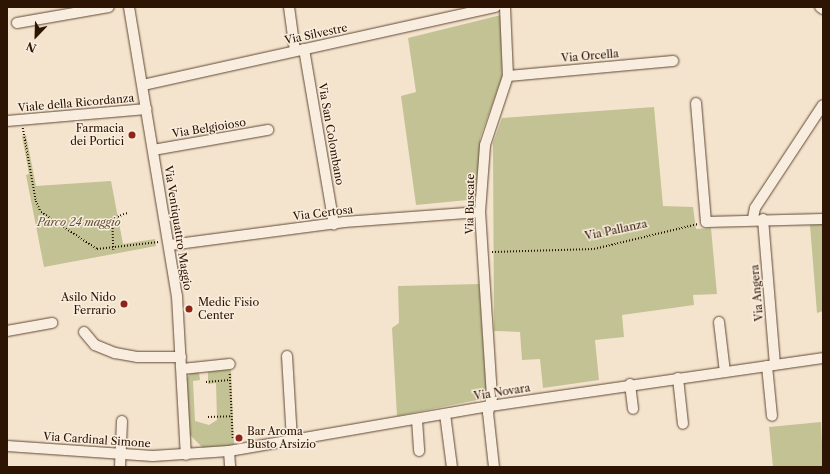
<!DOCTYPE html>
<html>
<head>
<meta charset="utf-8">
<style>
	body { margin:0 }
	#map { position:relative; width:830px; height:474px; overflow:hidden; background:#f5e4cd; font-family:"Libre Caslon Text",serif }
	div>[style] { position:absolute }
	.green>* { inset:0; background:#c2c294 }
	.path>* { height:1.5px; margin-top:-0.75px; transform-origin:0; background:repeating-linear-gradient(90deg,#2e1402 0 1px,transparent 0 3px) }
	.roads { filter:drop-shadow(0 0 1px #604835) drop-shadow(0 0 1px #604835) }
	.minor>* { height:10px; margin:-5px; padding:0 5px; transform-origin:5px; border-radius:5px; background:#f8edde }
	.dots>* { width:11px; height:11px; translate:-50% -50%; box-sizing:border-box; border:2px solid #f8edde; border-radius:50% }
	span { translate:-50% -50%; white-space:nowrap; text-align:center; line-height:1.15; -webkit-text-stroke:3px #f8edde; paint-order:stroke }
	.street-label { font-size:11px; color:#2e1402 }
	.poi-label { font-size:11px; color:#2e1402 }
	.right { translate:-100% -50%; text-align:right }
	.left { translate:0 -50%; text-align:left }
	.park-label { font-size:11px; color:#625135; font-style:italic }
	.frame { position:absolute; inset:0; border:8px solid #2e1402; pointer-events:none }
	.north { position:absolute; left:16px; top:16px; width:40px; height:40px; -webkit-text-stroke:3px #f8edde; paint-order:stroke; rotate:203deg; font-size:11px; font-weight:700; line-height:16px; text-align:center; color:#2e1402 }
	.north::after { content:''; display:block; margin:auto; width:14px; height:18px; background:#2e1402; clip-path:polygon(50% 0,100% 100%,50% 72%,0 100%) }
</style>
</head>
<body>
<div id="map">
	<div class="green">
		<div style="clip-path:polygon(501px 15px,502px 77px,480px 138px,478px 199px,416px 205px,401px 96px,416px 92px,408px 38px)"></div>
		<div style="clip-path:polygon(654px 107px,663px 206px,693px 207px,696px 229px,711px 228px,717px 294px,693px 295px,694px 305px,622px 315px,624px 337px,595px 340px,599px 380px,543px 388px,540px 359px,522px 360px,520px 332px,494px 331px,493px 143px,502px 118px)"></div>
		<div style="clip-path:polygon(26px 135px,36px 186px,111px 181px,123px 244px,155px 239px,156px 246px,44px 267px,26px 175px,29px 174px,22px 136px)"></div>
		<div style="clip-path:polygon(823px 224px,823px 311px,817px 313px,810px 225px)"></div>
		<div style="clip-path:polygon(479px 284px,487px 398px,397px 416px,392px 328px,399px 323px,398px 286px)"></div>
		<div style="clip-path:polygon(231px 369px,234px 445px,203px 448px,190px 435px,187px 378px,191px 373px,199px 373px,200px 380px,193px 381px,195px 421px,209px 425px,217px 420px,216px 383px,208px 384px,208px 372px)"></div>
		<div style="clip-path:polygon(821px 422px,823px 467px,773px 467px,769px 427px)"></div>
	</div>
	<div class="path">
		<div style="left:23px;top:128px;width:74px;rotate:79.9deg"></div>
		<div style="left:36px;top:201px;width:12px;rotate:66deg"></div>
		<div style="left:41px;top:212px;width:67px;rotate:33.5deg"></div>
		<div style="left:97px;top:249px;width:62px;rotate:-6.4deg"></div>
		<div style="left:113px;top:250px;width:31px;rotate:-92deg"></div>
		<div style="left:112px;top:219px;width:16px;rotate:-22deg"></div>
		<div style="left:492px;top:252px;width:102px;rotate:-1.7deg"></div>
		<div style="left:594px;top:249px;width:107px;rotate:-13.5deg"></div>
		<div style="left:230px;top:374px;width:66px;rotate:87.4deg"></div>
		<div style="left:206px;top:382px;width:24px;rotate:-5deg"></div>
		<div style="left:208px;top:417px;width:24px;rotate:-2deg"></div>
	</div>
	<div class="roads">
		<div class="minor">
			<div style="left:129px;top:7px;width:293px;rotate:80.6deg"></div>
			<div style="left:177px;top:296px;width:159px;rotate:86.8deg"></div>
			<div style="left:289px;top:7px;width:44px;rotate:82.2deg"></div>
			<div style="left:820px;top:7px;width:4px;rotate:34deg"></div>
			<div style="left:17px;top:23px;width:93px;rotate:-9.9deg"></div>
			<div style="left:304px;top:49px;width:178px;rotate:80.3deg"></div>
			<div style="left:508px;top:76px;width:166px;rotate:-5.2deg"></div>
			<div style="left:143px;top:85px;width:361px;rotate:-12.5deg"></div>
			<div style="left:696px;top:103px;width:119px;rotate:85.2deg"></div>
			<div style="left:706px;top:222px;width:117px;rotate:-1.5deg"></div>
			<div style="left:7px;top:121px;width:140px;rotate:-4.9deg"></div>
			<div style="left:153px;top:150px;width:117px;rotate:-9.9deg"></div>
			<div style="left:753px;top:218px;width:10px;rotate:-79deg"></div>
			<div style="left:755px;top:208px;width:123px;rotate:-56.6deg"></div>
			<div style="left:763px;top:219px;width:146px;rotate:85.3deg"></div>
			<div style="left:170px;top:245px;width:176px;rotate:-7.5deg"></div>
			<div style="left:344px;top:222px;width:136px;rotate:-4.2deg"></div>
			<div style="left:719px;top:322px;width:50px;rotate:83.2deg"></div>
			<div style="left:7px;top:331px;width:46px;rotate:-10.1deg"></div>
			<div style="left:84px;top:332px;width:17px;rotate:50deg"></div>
			<div style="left:95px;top:345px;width:22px;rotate:22deg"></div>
			<div style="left:115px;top:353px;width:22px;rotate:10deg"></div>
			<div style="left:137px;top:357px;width:44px"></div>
			<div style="left:287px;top:356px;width:85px;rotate:86.6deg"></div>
			<div style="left:767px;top:366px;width:50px;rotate:84.3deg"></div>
			<div style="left:182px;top:369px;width:48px;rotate:-5.9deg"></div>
			<div style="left:678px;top:378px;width:46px;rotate:83.8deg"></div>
			<div style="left:630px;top:384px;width:25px;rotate:83deg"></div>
			<div style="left:445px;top:414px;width:53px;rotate:82.5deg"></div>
			<div style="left:417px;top:420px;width:31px;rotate:86deg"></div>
			<div style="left:7px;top:446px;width:146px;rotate:3.9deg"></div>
			<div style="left:153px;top:456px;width:76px;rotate:-3.8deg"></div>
			<div style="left:229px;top:451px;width:265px;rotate:-9.8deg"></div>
			<div style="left:490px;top:406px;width:336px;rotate:-8.2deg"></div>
			<div style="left:229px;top:451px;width:16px;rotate:86deg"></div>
			<div style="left:120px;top:467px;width:46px;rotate:-87.5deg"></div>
			<div style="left:494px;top:467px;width:54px;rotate:-96.3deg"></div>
			<div style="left:488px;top:413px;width:16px;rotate:-76deg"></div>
			<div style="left:492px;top:397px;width:185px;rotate:-93.7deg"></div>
			<div style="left:480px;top:212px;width:67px;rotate:-85.7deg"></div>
			<div style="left:485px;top:145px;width:73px;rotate:-71.6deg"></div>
			<div style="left:508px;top:76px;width:69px;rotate:-92.5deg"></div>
		</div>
	</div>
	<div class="dots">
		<div style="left:132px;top:135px;background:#8f2418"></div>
		<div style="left:124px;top:304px;background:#8f2418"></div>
		<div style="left:189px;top:309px;background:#8f2418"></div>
		<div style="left:239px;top:438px;background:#8f2418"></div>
	</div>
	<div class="street-label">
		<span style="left:316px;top:34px;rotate:-12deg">Via Silvestre</span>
		<span style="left:590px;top:56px;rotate:-5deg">Via Orcella</span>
		<span style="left:76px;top:103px;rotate:-5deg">Viale della Ricordanza</span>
		<span style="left:209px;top:128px;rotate:-9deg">Via Belgioioso</span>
		<span style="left:331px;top:134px;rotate:80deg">Via San Colombano</span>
		<span style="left:470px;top:204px;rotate:-89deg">Via Buscate</span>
		<span style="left:323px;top:213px;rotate:-7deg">Via Certosa</span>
		<span style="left:178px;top:228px;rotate:81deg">Via Ventiquattro Maggio</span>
		<span style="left:616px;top:230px;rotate:-12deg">Via Pallanza</span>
		<span style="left:757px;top:293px;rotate:-95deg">Via Angera</span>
		<span style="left:502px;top:392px;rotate:-9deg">Via Novara</span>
		<span style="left:97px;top:440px;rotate:4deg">Via Cardinal Simone</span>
	</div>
	<div class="poi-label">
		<span class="right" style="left:124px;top:135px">Farmacia<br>dei Portici</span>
		<span class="right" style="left:116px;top:304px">Asilo Nido<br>Ferrario</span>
		<span class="left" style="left:198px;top:309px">Medic Fisio<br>Center</span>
		<span class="left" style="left:247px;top:438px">Bar Aroma<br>Busto Arsizio</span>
	</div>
	<div class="park-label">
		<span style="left:79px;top:222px">Parco 24 maggio</span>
	</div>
	<div class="frame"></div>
	<div class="north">N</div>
</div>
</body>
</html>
